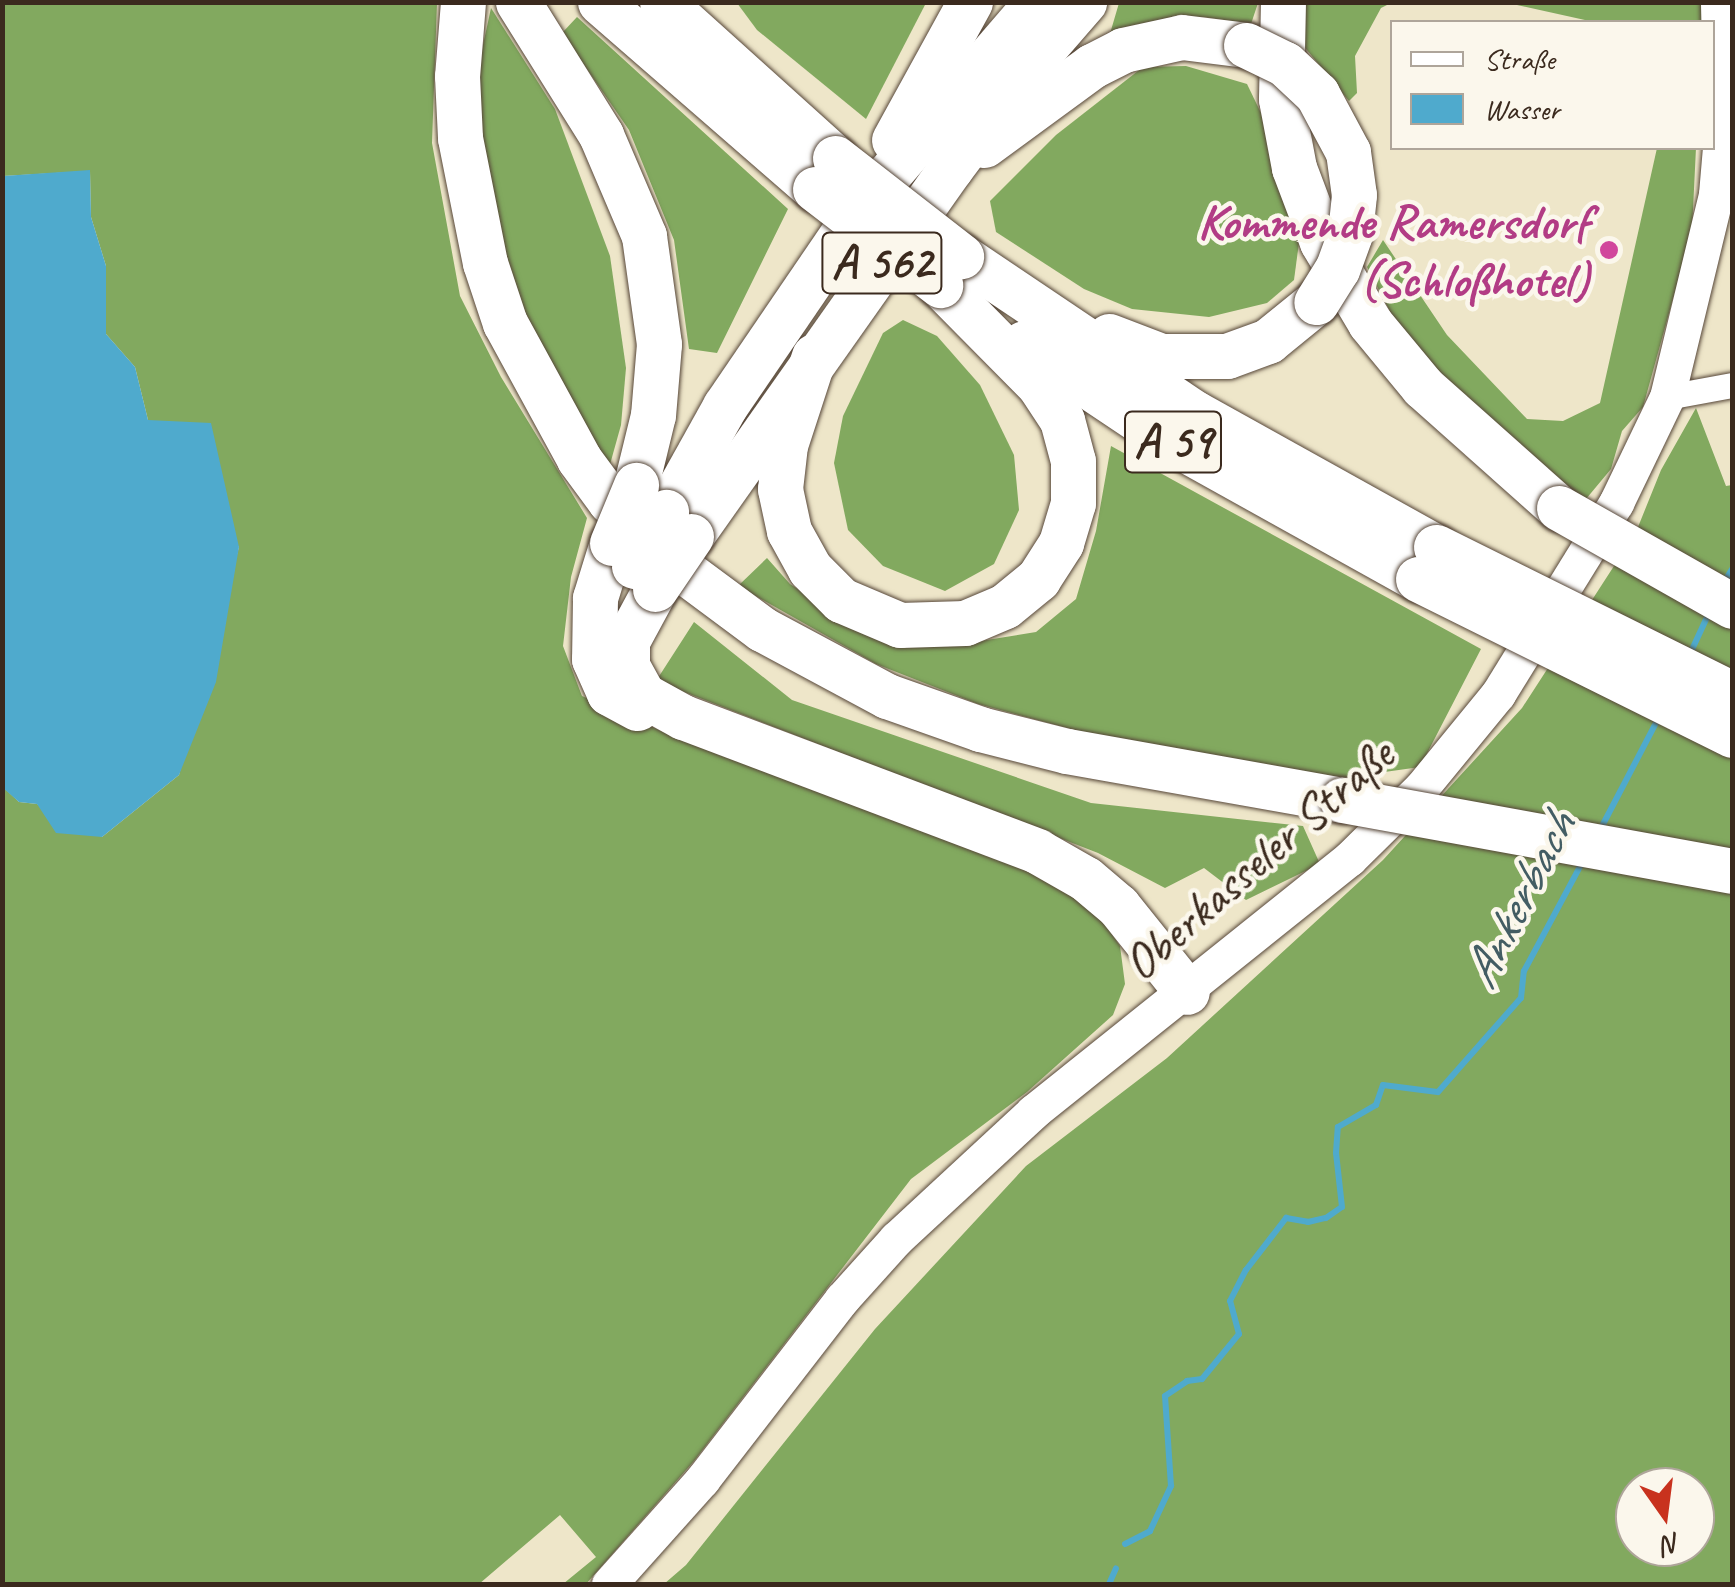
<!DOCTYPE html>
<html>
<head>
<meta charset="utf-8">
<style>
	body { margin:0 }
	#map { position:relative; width:1735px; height:1587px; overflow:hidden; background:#eee6c9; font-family:Caveat,sans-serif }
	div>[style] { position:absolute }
	.forest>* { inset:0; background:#82a95f }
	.water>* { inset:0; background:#4faacd }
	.stream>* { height:6px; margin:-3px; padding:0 3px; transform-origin:3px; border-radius:3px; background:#4faacd }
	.roads { filter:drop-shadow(0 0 2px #564638) drop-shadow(0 0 2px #564638) }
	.street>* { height:25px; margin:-12.5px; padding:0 12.5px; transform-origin:12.5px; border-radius:12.5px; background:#fff }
	.secondary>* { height:35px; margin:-17.5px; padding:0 17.5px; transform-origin:17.5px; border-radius:17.5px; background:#fff }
	.highway>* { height:45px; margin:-22.5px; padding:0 22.5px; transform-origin:22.5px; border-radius:22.5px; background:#fff }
	.bridges { filter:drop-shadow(0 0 2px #564638) drop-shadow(0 0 2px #564638) }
	.highway-bridge>* { height:45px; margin:-22.5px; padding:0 22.5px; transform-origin:22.5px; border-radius:22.5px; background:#fff }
	.dots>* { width:28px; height:28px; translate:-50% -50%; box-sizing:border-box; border:5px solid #fbf7ec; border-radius:50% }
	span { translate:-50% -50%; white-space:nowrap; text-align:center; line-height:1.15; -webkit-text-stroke:9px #fbf7ec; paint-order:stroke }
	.shield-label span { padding:2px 8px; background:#fbf7ec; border:2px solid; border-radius:8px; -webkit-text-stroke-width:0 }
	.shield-label { font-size:48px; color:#3b2a1e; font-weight:700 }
	.hotel-label { font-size:50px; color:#b23c85; font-weight:700 }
	.right { translate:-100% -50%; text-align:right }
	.street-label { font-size:50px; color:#3b2a1e }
	.water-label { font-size:52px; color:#435d64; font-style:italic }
	.frame { position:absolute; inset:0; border:5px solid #3b2a1e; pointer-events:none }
	.legend { position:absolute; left:1390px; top:20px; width:325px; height:130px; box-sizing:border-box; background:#fbf7ec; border:2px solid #aea59a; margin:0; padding:12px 18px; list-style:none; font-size:30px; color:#3b2a1e }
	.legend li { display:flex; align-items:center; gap:20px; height:50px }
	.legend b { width:50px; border:2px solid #aea59a }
	.north { position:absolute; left:1615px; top:1467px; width:100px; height:100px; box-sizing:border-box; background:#fbf7ec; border:2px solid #aea59a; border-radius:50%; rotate:166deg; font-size:28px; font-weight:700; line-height:40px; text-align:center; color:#3b2a1e }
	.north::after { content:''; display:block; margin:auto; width:35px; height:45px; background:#c8321e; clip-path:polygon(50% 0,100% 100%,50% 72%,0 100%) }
</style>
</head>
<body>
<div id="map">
	<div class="forest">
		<div style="clip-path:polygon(3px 3px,437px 3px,432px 143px,460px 296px,501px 377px,587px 518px,571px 577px,563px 646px,582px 696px,668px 734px,999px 855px,1093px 907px,1120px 946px,1125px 984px,1113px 1015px,1027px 1092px,911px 1179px,694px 1461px,586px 1584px,563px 1584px,596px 1557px,560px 1515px,479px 1584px,3px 1584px,3px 787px,19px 802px,37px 804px,102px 837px,179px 775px,239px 547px,148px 420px,135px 367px,106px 334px,106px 266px,91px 217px,90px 171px,3px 176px)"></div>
		<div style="clip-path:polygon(737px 3px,926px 3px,866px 119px,757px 30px)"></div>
		<div style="clip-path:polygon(1119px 3px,1258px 3px,1251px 24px,1203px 17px,1109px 37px)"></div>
		<div style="clip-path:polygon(1300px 3px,1391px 3px,1381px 8px,1355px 56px,1357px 93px,1349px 101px,1297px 38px)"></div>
		<div style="clip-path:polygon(1508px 3px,1703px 3px,1702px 22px,1594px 22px)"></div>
		<div style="clip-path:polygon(491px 8px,555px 109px,610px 256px,626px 368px,621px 425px,609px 468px,534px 350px,478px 202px,470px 105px)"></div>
		<div style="clip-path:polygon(577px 17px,788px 209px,717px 353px,689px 349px,674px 240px,629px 130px,562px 33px)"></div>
		<div style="clip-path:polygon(1186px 66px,1247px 84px,1261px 113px,1300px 235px,1294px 280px,1267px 303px,1209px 317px,1132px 309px,1084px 289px,996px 232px,990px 201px,1056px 135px,1143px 67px)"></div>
		<div style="clip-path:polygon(1657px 148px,1696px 148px,1692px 230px,1643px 407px,1622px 431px,1611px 469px,1586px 499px,1524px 461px,1408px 346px,1367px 267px,1383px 240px,1447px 335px,1527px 419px,1563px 421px,1600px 403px)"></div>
		<div style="clip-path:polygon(903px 320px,937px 336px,980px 385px,1014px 455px,1019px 510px,994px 564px,945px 591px,883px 566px,848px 530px,834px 463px,843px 416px,883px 333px)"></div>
		<div style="clip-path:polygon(evenodd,1696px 408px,1726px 486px,1732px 485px,1732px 1584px,664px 1584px,686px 1565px,875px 1329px,1026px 1166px,1167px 1058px,1383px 860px,1522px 708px,1636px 532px,1661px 470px,1696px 408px,1635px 1487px,1695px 1487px,1695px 1547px,1635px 1547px,1635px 1487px)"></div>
		<div style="clip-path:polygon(1111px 446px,1481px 649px,1420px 767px,1342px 778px,1112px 740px,978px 704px,876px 664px,738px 586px,767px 558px,790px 584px,837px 615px,968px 643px,1036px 632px,1076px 599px,1096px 531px)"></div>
		<div style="clip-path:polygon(694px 622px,792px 700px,1091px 803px,1303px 826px,1320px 864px,1246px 900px,1204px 868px,1165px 888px,1098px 853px,656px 681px)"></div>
	</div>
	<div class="water">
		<div style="clip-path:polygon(90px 170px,91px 217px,106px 266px,106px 334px,135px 367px,148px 420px,211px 423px,239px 547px,216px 682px,179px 775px,102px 837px,56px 833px,37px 804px,19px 802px,2px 787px,3px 176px)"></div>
	</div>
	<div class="stream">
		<div style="left:1723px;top:584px;width:17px;rotate:-59deg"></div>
		<div style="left:1689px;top:656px;width:47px;rotate:-65.1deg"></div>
		<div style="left:1600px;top:830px;width:127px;rotate:-62.4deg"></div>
		<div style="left:1125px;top:1544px;width:28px;rotate:-27deg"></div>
		<div style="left:1150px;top:1531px;width:50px;rotate:-65deg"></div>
		<div style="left:1171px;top:1486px;width:90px;rotate:-93.8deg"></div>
		<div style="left:1165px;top:1396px;width:27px;rotate:-34deg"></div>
		<div style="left:1187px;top:1381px;width:15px;rotate:-8deg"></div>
		<div style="left:1202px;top:1379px;width:58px;rotate:-50.6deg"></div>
		<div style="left:1239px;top:1334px;width:34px;rotate:-105deg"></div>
		<div style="left:1230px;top:1301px;width:35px;rotate:-63deg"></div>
		<div style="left:1246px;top:1270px;width:66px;rotate:-52.4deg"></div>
		<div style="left:1286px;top:1218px;width:22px;rotate:10deg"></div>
		<div style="left:1308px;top:1222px;width:18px;rotate:-13deg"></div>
		<div style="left:1326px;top:1218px;width:19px;rotate:-35deg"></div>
		<div style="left:1342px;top:1207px;width:54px;rotate:-96.3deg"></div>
		<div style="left:1336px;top:1153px;width:26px;rotate:-86deg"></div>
		<div style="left:1338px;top:1127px;width:44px;rotate:-30.1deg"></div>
		<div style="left:1376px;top:1105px;width:21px;rotate:-71deg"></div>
		<div style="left:1383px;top:1085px;width:55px;rotate:7.3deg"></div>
		<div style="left:1438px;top:1092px;width:125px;rotate:-48.6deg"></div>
		<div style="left:1521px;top:998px;width:27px;rotate:-84deg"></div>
		<div style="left:1524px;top:971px;width:123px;rotate:-61.8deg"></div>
		<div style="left:1109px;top:1584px;width:17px;rotate:-66deg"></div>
	</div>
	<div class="roads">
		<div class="street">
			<div style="left:1667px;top:397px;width:66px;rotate:-10.5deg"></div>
		</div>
		<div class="secondary">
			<div style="left:609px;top:1584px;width:140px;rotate:-48.2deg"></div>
			<div style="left:702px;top:1480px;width:229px;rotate:-52.3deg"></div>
			<div style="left:842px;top:1299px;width:81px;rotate:-48deg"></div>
			<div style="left:896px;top:1239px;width:187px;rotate:-42.8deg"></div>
			<div style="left:1033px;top:1112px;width:405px;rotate:-38.7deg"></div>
			<div style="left:1349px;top:859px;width:101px;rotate:-44.6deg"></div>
			<div style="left:1421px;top:788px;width:122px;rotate:-50.7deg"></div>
			<div style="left:1498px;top:694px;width:225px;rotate:-58.3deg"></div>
			<div style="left:1616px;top:503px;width:118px;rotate:-64.3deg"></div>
			<div style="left:1667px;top:397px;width:209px;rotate:-76.4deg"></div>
			<div style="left:1716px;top:194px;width:58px;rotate:-85.1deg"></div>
			<div style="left:1721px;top:136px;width:134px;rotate:-91.3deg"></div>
		</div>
		<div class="highway">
			<div style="left:463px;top:2px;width:74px;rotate:94.6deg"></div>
			<div style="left:457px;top:76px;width:62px;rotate:87.2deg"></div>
			<div style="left:460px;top:138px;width:127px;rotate:78.7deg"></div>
			<div style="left:485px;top:263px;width:63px;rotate:71.6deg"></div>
			<div style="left:505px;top:323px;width:155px;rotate:61.4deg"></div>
			<div style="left:579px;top:459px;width:52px;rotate:53.6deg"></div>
			<div style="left:610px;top:501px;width:78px;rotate:45.5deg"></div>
			<div style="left:665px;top:557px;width:121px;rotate:36.6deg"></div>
			<div style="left:762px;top:629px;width:142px;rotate:28.2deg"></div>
			<div style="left:887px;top:696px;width:99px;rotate:19.5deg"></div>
			<div style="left:980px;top:729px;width:90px;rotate:14.2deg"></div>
			<div style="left:1067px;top:751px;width:279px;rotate:10.1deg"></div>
			<div style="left:518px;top:2px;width:157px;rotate:58deg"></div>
			<div style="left:601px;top:135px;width:110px;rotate:66.9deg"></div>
			<div style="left:644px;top:236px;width:109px;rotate:82.1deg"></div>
			<div style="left:659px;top:344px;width:71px;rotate:94.8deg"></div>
			<div style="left:653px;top:415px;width:72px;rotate:103.7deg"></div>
			<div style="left:600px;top:2px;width:285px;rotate:41deg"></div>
			<div style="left:662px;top:2px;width:233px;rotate:42deg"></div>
			<div style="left:1283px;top:2px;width:97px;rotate:91.2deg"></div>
			<div style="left:1281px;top:99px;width:70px;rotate:79.3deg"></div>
			<div style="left:1294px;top:168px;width:79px;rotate:69.3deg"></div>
			<div style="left:1322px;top:242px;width:94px;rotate:59.3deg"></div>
			<div style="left:1370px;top:323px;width:83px;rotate:50.4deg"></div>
			<div style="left:1423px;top:387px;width:182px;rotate:41.7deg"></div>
			<div style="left:894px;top:140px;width:158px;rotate:-61.2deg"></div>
			<div style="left:984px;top:145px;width:134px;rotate:-36.2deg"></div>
			<div style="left:1092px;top:66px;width:35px;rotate:-27deg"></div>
			<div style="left:1123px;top:50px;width:60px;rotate:-12.4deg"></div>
			<div style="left:1182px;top:37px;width:64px;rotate:7.1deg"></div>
			<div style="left:961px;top:256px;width:282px;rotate:33.9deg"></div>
			<div style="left:1195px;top:413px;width:276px;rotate:29.1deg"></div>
			<div style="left:1109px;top:336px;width:56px;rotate:21deg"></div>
			<div style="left:1161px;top:356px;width:66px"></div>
			<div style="left:1227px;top:356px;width:44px;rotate:-20.1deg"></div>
			<div style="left:1268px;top:341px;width:62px;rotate:-39.1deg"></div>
			<div style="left:1024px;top:343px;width:178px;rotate:33.8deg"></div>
			<div style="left:1172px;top:442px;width:282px;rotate:29.1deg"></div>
			<div style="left:814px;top:356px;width:94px;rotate:108deg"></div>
			<div style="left:785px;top:445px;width:44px;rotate:96.5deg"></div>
			<div style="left:780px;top:489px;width:43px;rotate:77.9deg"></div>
			<div style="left:789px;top:531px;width:43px;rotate:61.1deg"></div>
			<div style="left:810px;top:569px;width:44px;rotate:45deg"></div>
			<div style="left:841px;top:600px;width:64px;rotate:23deg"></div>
			<div style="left:900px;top:625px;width:65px;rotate:-1.8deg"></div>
			<div style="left:965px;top:623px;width:43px;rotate:-23deg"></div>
			<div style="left:1005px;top:606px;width:43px;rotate:-39.3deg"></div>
			<div style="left:1038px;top:579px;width:43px;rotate:-57.4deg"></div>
			<div style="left:1061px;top:543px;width:42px;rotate:-73.3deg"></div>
			<div style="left:1073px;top:503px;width:42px;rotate:-90deg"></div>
			<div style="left:1073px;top:461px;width:42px;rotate:-105deg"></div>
			<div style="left:1062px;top:420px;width:42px;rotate:-123.3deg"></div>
			<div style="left:1039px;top:385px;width:141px;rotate:-134.7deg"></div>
			<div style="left:666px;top:512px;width:121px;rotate:-60.9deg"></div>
			<div style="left:725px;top:406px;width:245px;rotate:-55.7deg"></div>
			<div style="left:863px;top:204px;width:267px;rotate:-49.3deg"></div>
			<div style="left:691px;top:536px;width:449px;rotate:-54.8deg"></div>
			<div style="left:950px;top:169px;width:114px;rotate:-53.2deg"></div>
			<div style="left:1018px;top:78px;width:101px;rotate:-49deg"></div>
			<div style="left:612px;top:543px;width:58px;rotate:107.2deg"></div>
			<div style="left:595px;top:598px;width:61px;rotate:90.9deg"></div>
			<div style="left:594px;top:659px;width:37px;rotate:66deg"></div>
			<div style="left:609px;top:693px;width:32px;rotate:28deg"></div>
			<div style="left:655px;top:589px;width:59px;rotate:118.3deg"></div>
			<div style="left:627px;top:641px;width:25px;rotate:90deg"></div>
			<div style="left:627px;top:666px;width:33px;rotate:61deg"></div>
			<div style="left:643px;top:695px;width:46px;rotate:28.8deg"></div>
			<div style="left:683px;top:717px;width:379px;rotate:20.7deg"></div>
			<div style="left:1037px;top:851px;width:56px;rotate:29.7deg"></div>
			<div style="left:1086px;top:879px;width:42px;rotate:40.2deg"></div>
			<div style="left:1118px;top:906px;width:110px;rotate:51.3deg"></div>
		</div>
	</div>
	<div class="bridges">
		<div class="highway-bridge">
			<div style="left:1246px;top:45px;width:43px;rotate:26deg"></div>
			<div style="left:1285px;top:64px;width:44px;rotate:43.2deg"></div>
			<div style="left:1317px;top:94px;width:66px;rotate:61.9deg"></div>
			<div style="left:1348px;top:152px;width:43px;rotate:82.1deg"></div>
			<div style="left:1354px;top:195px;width:39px;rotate:96deg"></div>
			<div style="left:1350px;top:234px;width:37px;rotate:110deg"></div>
			<div style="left:1337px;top:269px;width:39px;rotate:122deg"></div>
			<div style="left:835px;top:158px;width:160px;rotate:37.9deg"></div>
			<div style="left:815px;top:189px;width:158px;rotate:37.5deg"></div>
			<div style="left:1559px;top:508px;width:199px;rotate:29.5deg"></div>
			<div style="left:612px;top:543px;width:63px;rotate:-67.5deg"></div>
			<div style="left:1436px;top:547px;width:330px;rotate:26.4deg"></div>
			<div style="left:634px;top:566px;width:63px;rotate:-59.3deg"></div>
			<div style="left:1418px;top:579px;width:351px;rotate:26.4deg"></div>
			<div style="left:655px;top:589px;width:64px;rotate:-55.8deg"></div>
			<div style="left:1342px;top:800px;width:396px;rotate:10.3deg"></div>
		</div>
	</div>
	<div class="dots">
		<div style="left:1609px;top:250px;background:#d1479c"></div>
	</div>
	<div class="shield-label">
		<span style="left:882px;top:263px">A 562</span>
		<span style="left:1173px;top:442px">A 59</span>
	</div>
	<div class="hotel-label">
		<span class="right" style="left:1589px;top:250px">Kommende Ramersdorf<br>(Schloßhotel)</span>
	</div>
	<div class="street-label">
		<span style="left:1258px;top:859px;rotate:-41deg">Oberkasseler Straße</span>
	</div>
	<div class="water-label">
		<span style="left:1519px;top:900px;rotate:-63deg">Ankerbach</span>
	</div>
	<div class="frame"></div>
	<ul class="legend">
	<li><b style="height:12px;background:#fff"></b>Straße</li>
	<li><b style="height:28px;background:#4faacd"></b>Wasser</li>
	</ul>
	<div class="north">N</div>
</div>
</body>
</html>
